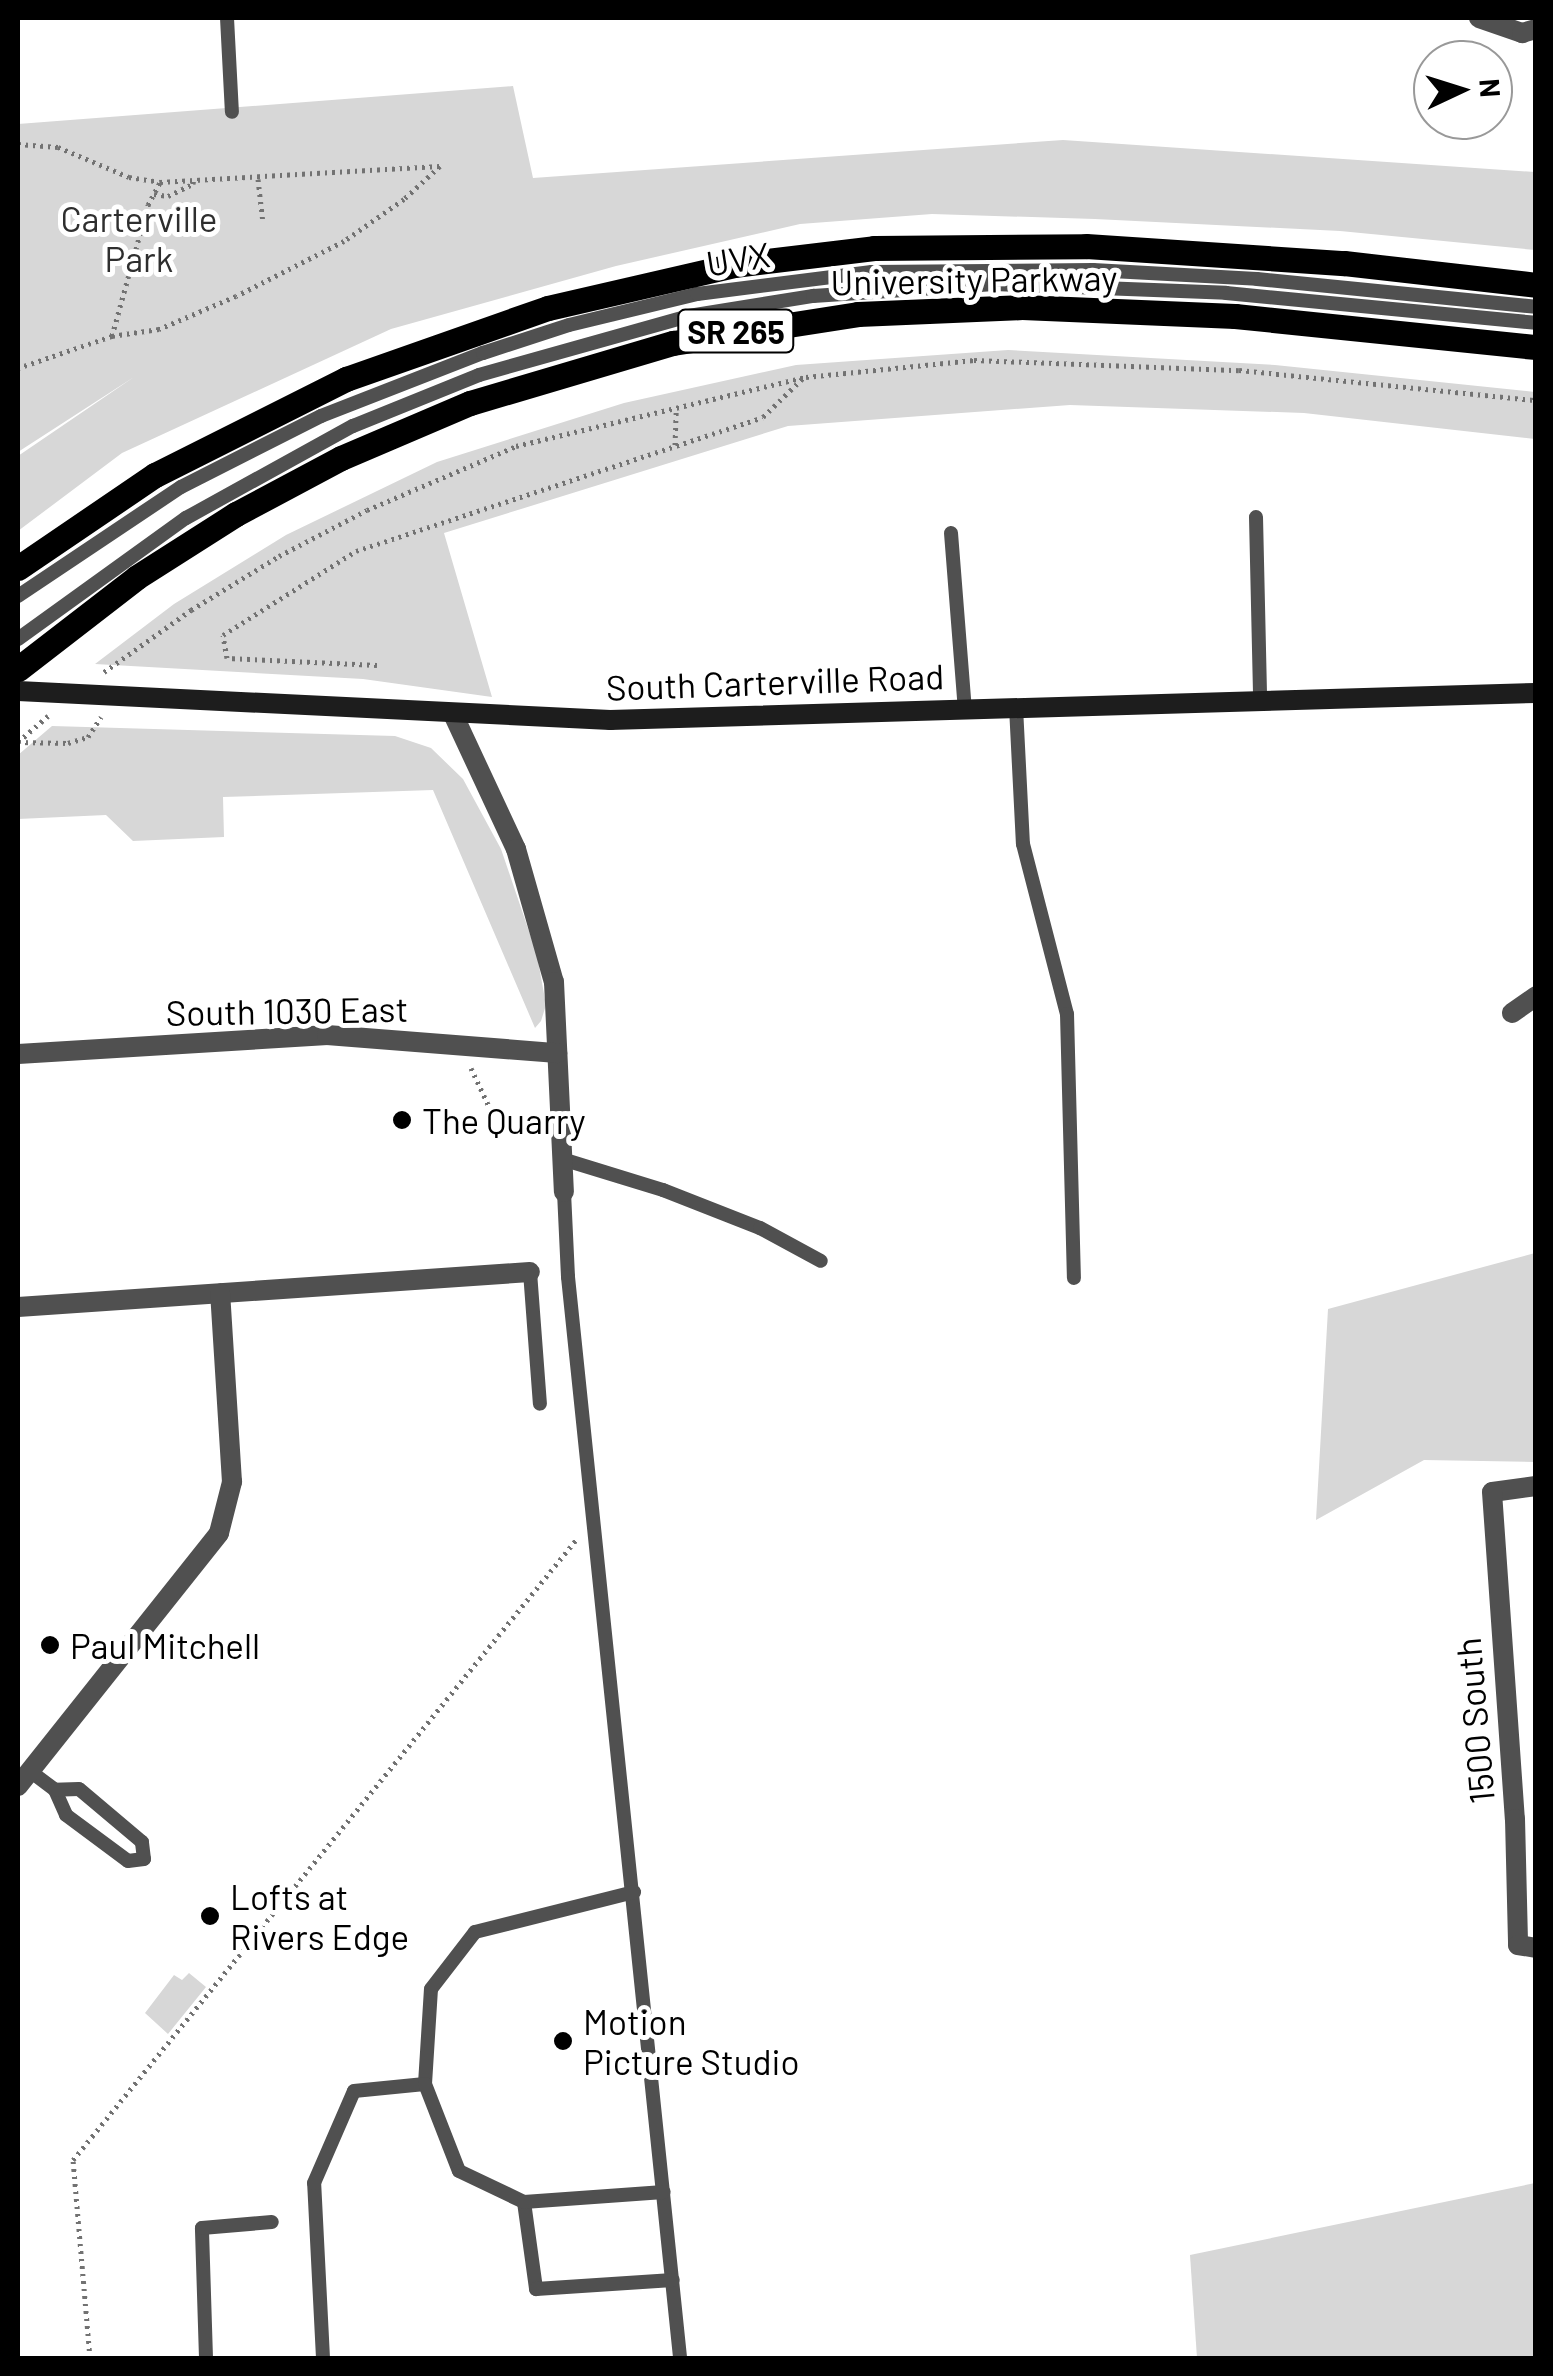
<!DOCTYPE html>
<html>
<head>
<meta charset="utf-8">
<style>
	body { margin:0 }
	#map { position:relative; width:1553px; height:2376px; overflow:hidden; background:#fff; font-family:Barlow,sans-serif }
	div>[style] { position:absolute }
	.green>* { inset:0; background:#d7d7d7 }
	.path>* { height:5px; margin-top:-2.5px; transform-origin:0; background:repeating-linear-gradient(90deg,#727272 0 2.5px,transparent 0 7.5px) }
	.lane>* { height:14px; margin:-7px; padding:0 7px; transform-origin:7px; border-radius:7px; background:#505050 }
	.street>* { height:20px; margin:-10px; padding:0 10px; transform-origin:10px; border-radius:10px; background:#505050 }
	.secondary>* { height:20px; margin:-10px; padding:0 10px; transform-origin:10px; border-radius:10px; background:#1d1d1d }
	.primary>* { height:25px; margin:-12.5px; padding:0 12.5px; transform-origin:12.5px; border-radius:12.5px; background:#000 }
	.dots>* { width:28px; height:28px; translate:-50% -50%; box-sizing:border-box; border:5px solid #fff; border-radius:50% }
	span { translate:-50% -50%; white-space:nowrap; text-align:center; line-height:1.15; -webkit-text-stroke:10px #fff; paint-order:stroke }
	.shield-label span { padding:2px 8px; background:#fff; border:2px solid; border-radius:8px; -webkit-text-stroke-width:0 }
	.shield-label { font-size:32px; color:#000; font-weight:700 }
	.park-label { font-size:35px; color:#2e2e2e }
	.street-label { font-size:35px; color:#000 }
	.poi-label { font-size:35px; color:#000 }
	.left { translate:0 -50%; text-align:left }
	.frame { position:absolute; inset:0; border:20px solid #000; pointer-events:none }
	.north { position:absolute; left:1413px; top:40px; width:100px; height:100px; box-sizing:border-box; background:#fff; border:2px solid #999; border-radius:50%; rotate:86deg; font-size:28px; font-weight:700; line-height:40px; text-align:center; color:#000 }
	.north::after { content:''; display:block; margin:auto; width:35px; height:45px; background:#000; clip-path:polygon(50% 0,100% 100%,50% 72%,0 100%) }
</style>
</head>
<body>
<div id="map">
	<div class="green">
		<div style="clip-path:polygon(513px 86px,533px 178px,1063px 140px,1535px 172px,1535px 250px,1340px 231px,1095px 219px,932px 214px,800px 224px,616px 266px,391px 329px,122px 453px,18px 531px,18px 456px,134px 377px,18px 452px,18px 124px)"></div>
		<div style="clip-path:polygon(1008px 350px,1275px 365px,1535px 392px,1535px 439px,1304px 413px,1070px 405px,788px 426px,444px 533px,492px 697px,363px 679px,95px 664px,174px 604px,286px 535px,437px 462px,624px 403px,796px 365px)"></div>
		<div style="clip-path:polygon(52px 726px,395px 736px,431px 748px,463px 779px,501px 849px,537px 955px,546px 1005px,541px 1021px,535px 1028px,433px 790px,223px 797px,224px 837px,133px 841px,106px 815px,18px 819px,18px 755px)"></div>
		<div style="clip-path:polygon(1535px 1253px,1535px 1462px,1424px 1460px,1316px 1520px,1328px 1309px)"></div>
		<div style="clip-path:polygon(189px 1973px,206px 1987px,168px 2034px,145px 2013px,174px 1975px,182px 1980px)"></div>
		<div style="clip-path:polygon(1535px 2183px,1535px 2358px,1197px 2358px,1190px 2255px)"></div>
	</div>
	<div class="path">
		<div style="left:18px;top:144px;width:40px;rotate:4.3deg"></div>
		<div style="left:58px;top:147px;width:77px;rotate:22.9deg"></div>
		<div style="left:129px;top:177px;width:31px;rotate:9deg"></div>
		<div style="left:160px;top:182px;width:280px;rotate:-3.3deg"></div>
		<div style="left:440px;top:166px;width:49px;rotate:137.5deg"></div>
		<div style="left:404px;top:199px;width:73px;rotate:145deg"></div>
		<div style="left:344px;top:241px;width:121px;rotate:153deg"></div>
		<div style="left:236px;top:296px;width:84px;rotate:156.8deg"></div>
		<div style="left:159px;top:329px;width:48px;rotate:171.5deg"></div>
		<div style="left:112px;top:336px;width:99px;rotate:161.2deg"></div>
		<div style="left:258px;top:179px;width:44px;rotate:83.5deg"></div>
		<div style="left:154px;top:194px;width:14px;rotate:8deg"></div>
		<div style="left:168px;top:196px;width:28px;rotate:-26deg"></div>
		<div style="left:193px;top:184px;width:7px;rotate:-82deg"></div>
		<div style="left:112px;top:336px;width:136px;rotate:-74.6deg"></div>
		<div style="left:148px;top:205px;width:26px;rotate:-62deg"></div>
		<div style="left:675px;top:445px;width:37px;rotate:-88deg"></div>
		<div style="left:377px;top:665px;width:150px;rotate:-177.3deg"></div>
		<div style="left:227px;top:658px;width:23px;rotate:-100deg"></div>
		<div style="left:223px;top:635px;width:157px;rotate:-32.3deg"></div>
		<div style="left:356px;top:551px;width:428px;rotate:-18.2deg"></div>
		<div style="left:763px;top:417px;width:56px;rotate:-44.3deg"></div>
		<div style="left:104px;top:672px;width:107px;rotate:-35.5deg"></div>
		<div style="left:191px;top:610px;width:103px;rotate:-31.5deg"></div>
		<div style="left:279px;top:556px;width:99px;rotate:-27.6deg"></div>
		<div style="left:367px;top:510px;width:162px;rotate:-23.2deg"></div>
		<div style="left:516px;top:446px;width:298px;rotate:-13.4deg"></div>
		<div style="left:806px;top:377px;width:169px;rotate:-5.8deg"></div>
		<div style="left:974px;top:360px;width:265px;rotate:2.2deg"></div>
		<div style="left:1239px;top:370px;width:299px;rotate:5.8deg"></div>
		<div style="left:18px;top:742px;width:40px;rotate:-41deg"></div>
		<div style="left:18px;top:742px;width:50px;rotate:1.1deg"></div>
		<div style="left:68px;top:743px;width:21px;rotate:-17deg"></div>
		<div style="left:88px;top:737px;width:24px;rotate:-57deg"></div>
		<div style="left:471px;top:1068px;width:52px;rotate:64.9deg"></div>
		<div style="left:90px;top:2358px;width:199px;rotate:-94.9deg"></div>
		<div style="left:73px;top:2160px;width:798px;rotate:-50.95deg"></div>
	</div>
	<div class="lane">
		<div style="left:227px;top:18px;width:94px;rotate:87deg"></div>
		<div style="left:1256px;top:517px;width:182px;rotate:88.7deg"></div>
		<div style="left:951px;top:533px;width:177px;rotate:85.5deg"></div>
		<div style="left:18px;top:596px;width:196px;rotate:-33.8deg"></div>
		<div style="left:181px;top:487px;width:157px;rotate:-26.9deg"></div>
		<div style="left:321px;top:416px;width:174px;rotate:-21.3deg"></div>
		<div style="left:483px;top:353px;width:90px;rotate:-18deg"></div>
		<div style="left:569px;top:325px;width:132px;rotate:-13.6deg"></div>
		<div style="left:697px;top:294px;width:176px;rotate:-7.2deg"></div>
		<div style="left:872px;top:272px;width:221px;rotate:-0.5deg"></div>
		<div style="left:1093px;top:270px;width:164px;rotate:3.1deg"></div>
		<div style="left:1257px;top:279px;width:280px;rotate:5.7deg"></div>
		<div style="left:18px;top:639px;width:207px;rotate:-35.8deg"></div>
		<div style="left:186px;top:518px;width:191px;rotate:-28.9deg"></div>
		<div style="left:353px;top:426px;width:136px;rotate:-22deg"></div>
		<div style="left:479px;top:375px;width:218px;rotate:-15.7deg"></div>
		<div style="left:689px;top:316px;width:126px;rotate:-9.2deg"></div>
		<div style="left:813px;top:296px;width:182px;rotate:-3.8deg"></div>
		<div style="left:995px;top:284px;width:231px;rotate:2.2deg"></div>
		<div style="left:1226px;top:293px;width:311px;rotate:5.5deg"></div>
		<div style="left:1016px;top:707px;width:137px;rotate:87.1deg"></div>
		<div style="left:1023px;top:844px;width:176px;rotate:75.5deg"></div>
		<div style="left:1067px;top:1014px;width:264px;rotate:88.5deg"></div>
		<div style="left:562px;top:1159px;width:106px;rotate:17.1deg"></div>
		<div style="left:663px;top:1190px;width:104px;rotate:21.4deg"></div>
		<div style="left:760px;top:1228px;width:69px;rotate:28.4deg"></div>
		<div style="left:564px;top:1192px;width:85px;rotate:87.3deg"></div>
		<div style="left:568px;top:1277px;width:1087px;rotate:84.08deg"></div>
		<div style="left:530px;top:1272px;width:132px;rotate:85.7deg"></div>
		<div style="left:30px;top:1771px;width:31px;rotate:37deg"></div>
		<div style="left:55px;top:1790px;width:27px;rotate:66deg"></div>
		<div style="left:66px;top:1815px;width:77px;rotate:36.6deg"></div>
		<div style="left:128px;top:1861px;width:16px;rotate:-7deg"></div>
		<div style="left:144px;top:1859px;width:17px;rotate:-97deg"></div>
		<div style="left:142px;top:1842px;width:82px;rotate:-139.9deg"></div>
		<div style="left:79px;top:1789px;width:24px;rotate:178deg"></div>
		<div style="left:425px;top:2084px;width:95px;rotate:-86.4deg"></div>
		<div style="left:431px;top:1989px;width:72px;rotate:-52.3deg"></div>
		<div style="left:475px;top:1932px;width:164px;rotate:-14.1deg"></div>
		<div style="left:524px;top:2202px;width:88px;rotate:82.1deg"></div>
		<div style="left:536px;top:2289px;width:137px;rotate:-3.8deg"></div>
		<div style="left:206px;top:2358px;width:130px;rotate:-91.8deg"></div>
		<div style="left:202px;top:2228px;width:70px;rotate:-4.9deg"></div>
		<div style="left:323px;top:2358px;width:175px;rotate:-92.9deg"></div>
		<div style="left:314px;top:2183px;width:100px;rotate:-66.5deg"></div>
		<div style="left:354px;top:2091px;width:71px;rotate:-5.6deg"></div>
		<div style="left:425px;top:2084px;width:93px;rotate:68.7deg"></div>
		<div style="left:459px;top:2171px;width:72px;rotate:25.5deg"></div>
		<div style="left:524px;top:2202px;width:140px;rotate:-4.1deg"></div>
	</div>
	<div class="street">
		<div style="left:1479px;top:18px;width:46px;rotate:19.2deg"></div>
		<div style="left:1522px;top:33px;width:15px;rotate:-16deg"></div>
		<div style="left:453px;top:714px;width:149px;rotate:65deg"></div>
		<div style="left:516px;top:849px;width:138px;rotate:74.1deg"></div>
		<div style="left:554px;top:982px;width:210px;rotate:87.3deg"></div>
		<div style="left:1512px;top:1013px;width:29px;rotate:-35deg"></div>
		<div style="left:18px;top:1054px;width:310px;rotate:-3.5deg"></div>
		<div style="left:327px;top:1035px;width:231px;rotate:4.5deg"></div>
		<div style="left:18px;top:1307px;width:513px;rotate:-3.91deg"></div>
		<div style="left:1536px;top:1486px;width:44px;rotate:172.2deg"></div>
		<div style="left:1492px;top:1492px;width:328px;rotate:86deg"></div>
		<div style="left:1515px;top:1819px;width:126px;rotate:88.6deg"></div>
		<div style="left:1518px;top:1945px;width:18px;rotate:9deg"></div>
		<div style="left:18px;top:1786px;width:323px;rotate:-51.5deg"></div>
		<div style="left:219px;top:1533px;width:53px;rotate:-75.7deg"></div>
		<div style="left:232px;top:1482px;width:189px;rotate:-93.6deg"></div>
	</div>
	<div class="secondary">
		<div style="left:18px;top:691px;width:593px;rotate:2.8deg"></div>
		<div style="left:610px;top:720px;width:926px;rotate:-1.67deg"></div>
	</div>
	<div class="primary">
		<div style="left:18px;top:568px;width:166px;rotate:-34.2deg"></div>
		<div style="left:155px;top:475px;width:214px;rotate:-26.7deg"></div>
		<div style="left:346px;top:379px;width:214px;rotate:-19.4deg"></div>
		<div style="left:548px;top:308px;width:191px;rotate:-13deg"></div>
		<div style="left:734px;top:265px;width:141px;rotate:-6.9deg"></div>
		<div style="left:874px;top:248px;width:212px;rotate:-0.5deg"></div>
		<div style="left:1086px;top:246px;width:259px;rotate:3.8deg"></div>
		<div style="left:1344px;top:263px;width:193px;rotate:6.5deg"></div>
		<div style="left:18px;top:669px;width:150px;rotate:-37.7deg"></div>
		<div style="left:137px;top:577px;width:117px;rotate:-32.5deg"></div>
		<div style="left:236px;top:514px;width:119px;rotate:-28.1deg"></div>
		<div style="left:341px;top:458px;width:140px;rotate:-23.1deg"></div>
		<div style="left:470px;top:403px;width:212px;rotate:-16.5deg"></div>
		<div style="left:673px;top:343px;width:187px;rotate:-8.9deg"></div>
		<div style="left:858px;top:314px;width:164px;rotate:-2.4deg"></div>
		<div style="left:1022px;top:307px;width:213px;rotate:2.4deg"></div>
		<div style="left:1235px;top:316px;width:303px;rotate:5.9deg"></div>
	</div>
	<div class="dots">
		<div style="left:402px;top:1120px;background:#000"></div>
		<div style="left:50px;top:1645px;background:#000"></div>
		<div style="left:210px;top:1916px;background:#000"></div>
		<div style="left:563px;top:2041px;background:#000"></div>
	</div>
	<div class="shield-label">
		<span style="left:736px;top:331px">SR 265</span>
	</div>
	<div class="park-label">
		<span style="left:139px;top:238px">Carterville<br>Park</span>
	</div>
	<div class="street-label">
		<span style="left:738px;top:258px;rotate:-9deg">UVX</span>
		<span style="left:974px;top:279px;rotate:-1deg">University Parkway</span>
		<span style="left:775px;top:681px;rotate:-2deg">South Carterville Road</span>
		<span style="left:287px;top:1010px;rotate:-1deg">South 1030 East</span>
		<span style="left:1474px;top:1721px;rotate:-95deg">1500 South</span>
	</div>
	<div class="poi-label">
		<span class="left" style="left:422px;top:1120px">The Quarry</span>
		<span class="left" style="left:70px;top:1645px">Paul Mitchell</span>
		<span class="left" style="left:230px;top:1916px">Lofts at<br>Rivers Edge</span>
		<span class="left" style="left:583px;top:2041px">Motion<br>Picture Studio</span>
	</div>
	<div class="frame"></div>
	<div class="north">N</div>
</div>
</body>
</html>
